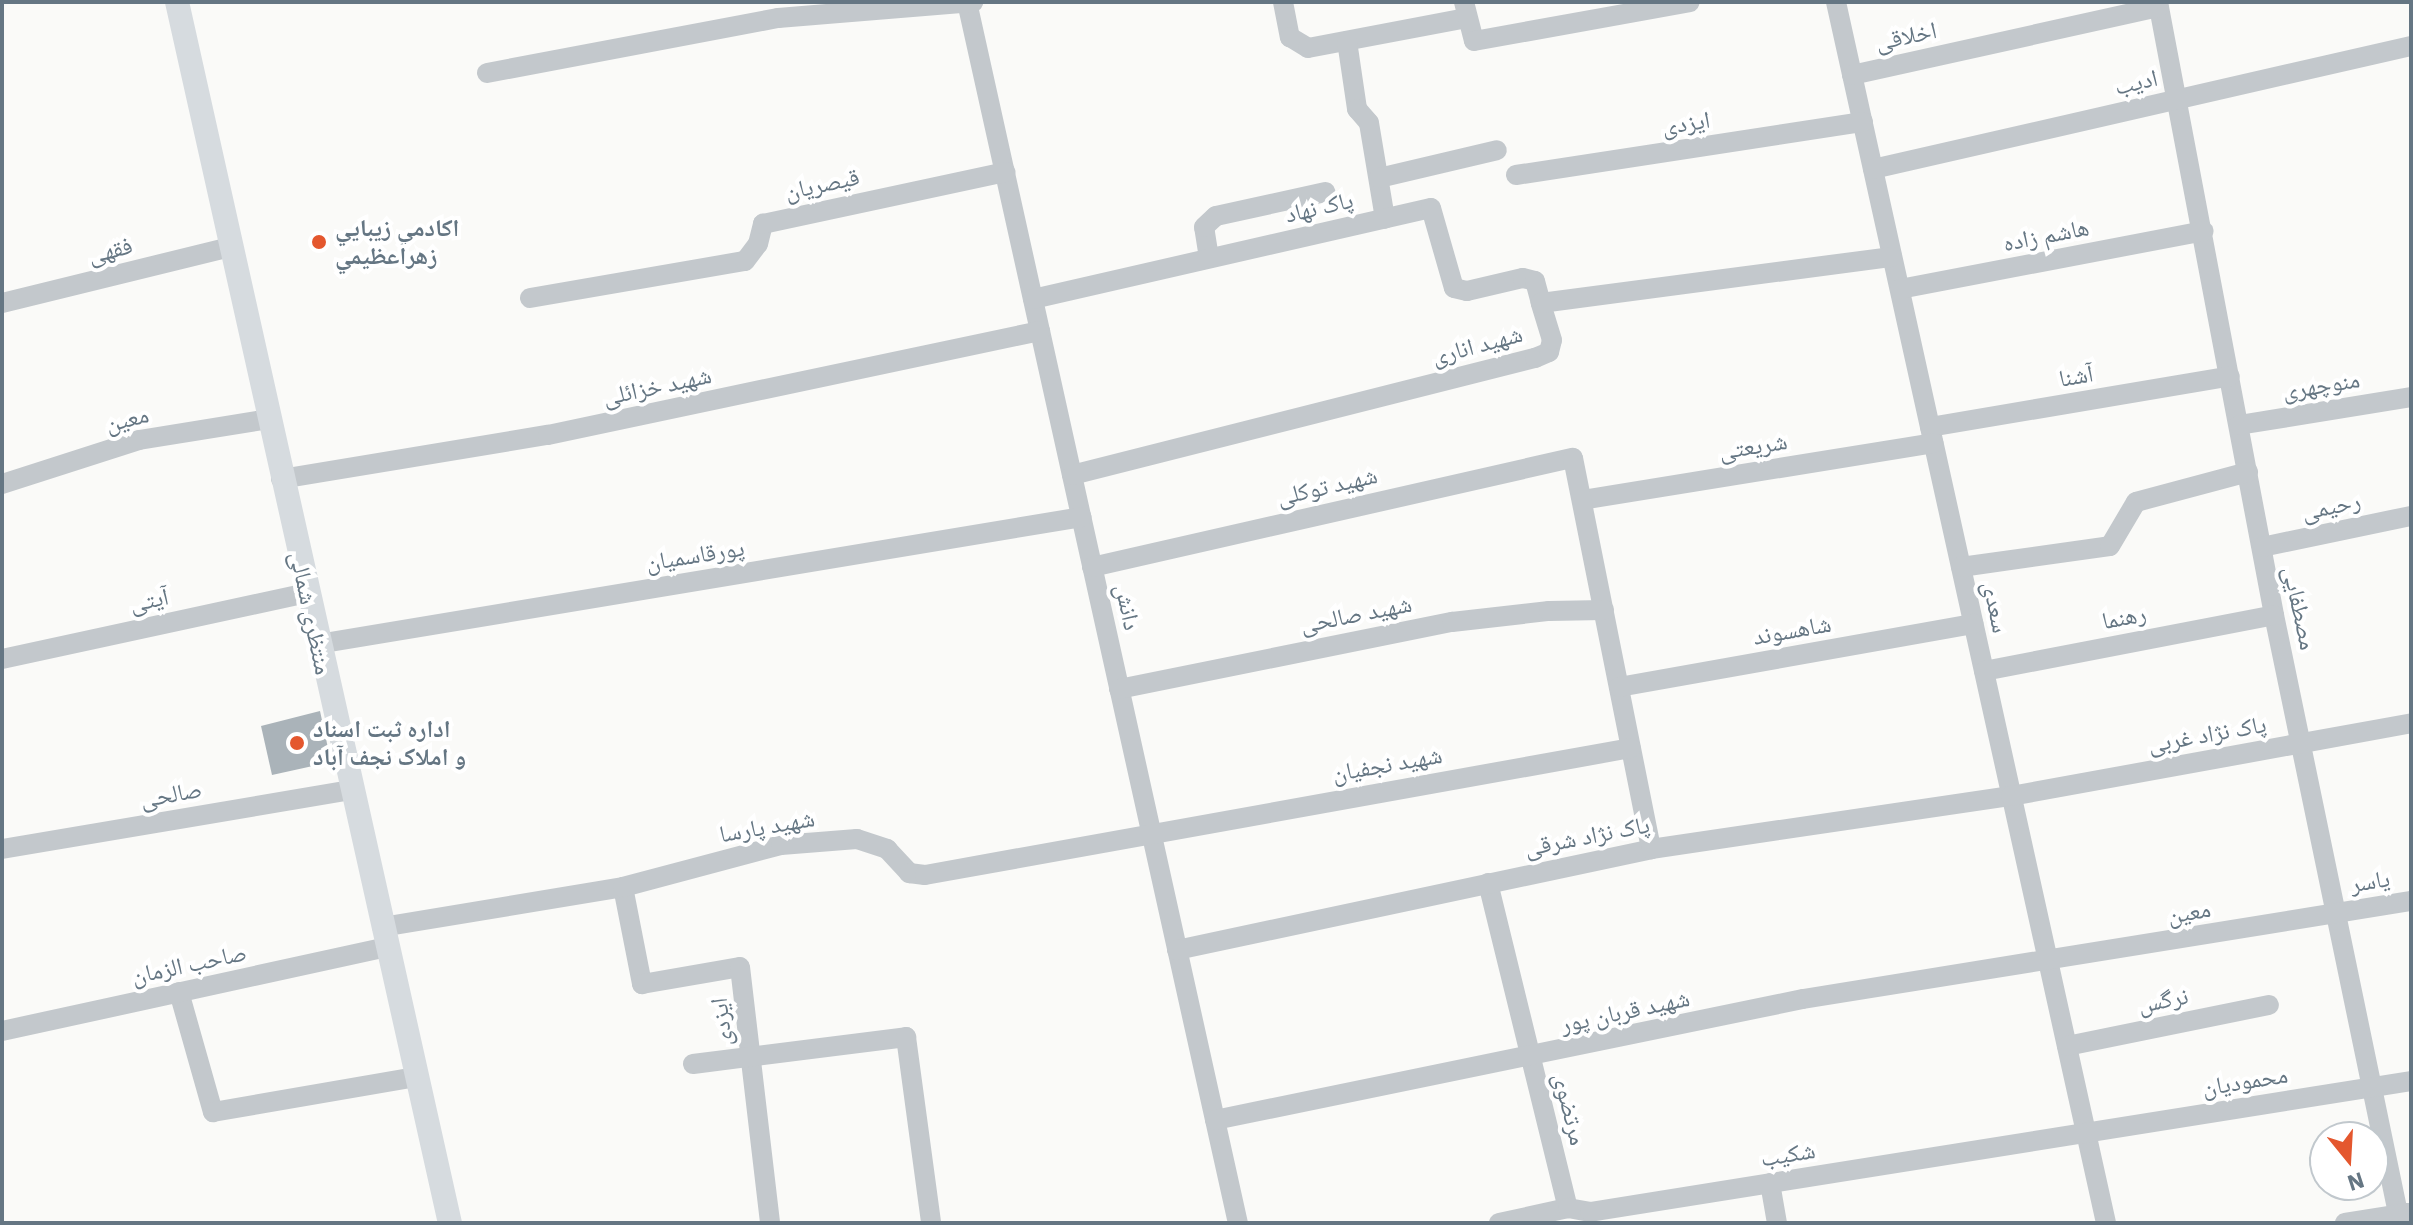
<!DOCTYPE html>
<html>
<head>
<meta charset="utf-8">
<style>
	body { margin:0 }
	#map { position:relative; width:2413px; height:1225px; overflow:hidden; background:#fafaf8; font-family:"IBM Plex Sans","Noto Naskh Arabic",sans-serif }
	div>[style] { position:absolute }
	.building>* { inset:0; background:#aab3b9 }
	.minor>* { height:20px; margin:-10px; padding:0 10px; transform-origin:10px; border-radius:10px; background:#c3c8cc }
	.major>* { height:24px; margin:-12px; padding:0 12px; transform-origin:12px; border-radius:12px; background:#d6dbdf }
	.dots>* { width:22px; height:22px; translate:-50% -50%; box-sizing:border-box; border:4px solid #fff; border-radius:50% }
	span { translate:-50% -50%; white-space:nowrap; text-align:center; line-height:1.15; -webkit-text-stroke:8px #fff; paint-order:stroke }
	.street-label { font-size:24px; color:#657683 }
	.poi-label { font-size:24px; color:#657683; font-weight:700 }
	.left { translate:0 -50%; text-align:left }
	.frame { position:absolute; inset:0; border:4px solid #657683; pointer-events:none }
	.north { position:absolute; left:2309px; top:1121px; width:80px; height:80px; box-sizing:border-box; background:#fff; border:2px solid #c1c8cd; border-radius:50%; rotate:162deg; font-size:22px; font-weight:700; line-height:32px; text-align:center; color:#657683 }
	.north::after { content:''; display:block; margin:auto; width:28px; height:36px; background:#e4572e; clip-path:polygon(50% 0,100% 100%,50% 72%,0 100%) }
</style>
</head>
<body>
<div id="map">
	<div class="building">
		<div style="clip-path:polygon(320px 711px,331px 762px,272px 775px,261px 726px)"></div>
	</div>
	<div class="minor">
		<div style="left:967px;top:2px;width:1251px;rotate:77.49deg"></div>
		<div style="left:1283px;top:2px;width:36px;rotate:79deg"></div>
		<div style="left:1290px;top:37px;width:21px;rotate:31deg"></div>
		<div style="left:1308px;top:48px;width:162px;rotate:-10.7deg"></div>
		<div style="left:1464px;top:2px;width:40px;rotate:75.6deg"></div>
		<div style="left:1474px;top:41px;width:219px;rotate:-10.2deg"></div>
		<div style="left:1836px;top:2px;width:1250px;rotate:77.53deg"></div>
		<div style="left:2158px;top:2px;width:624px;rotate:79.28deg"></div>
		<div style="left:2274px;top:615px;width:621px;rotate:78.29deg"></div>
		<div style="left:1347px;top:41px;width:69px;rotate:81.6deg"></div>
		<div style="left:1357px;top:109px;width:18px;rotate:49deg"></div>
		<div style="left:1369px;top:123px;width:97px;rotate:80.5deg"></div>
		<div style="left:487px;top:73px;width:296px;rotate:-10.7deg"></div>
		<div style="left:778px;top:18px;width:196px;rotate:-4.7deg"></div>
		<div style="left:1852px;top:75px;width:314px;rotate:-12.5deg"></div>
		<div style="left:1873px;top:169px;width:552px;rotate:-12.88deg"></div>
		<div style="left:1516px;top:175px;width:351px;rotate:-8.7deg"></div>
		<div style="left:1379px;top:178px;width:121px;rotate:-13.3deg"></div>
		<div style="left:1209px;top:258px;width:31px;rotate:-99deg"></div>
		<div style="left:1204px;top:227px;width:16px;rotate:-43deg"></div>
		<div style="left:1216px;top:216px;width:112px;rotate:-12.4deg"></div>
		<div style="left:1900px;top:289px;width:309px;rotate:-10.8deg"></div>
		<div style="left:530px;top:298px;width:218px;rotate:-9.8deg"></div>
		<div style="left:745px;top:261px;width:21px;rotate:-53deg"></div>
		<div style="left:758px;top:244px;width:21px;rotate:-76deg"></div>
		<div style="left:763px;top:224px;width:248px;rotate:-12.1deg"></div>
		<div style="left:1033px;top:299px;width:408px;rotate:-12.9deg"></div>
		<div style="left:1431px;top:208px;width:83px;rotate:74deg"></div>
		<div style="left:1454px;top:288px;width:13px;rotate:13deg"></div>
		<div style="left:1467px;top:291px;width:57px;rotate:-13.1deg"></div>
		<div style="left:1523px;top:278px;width:12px;rotate:14deg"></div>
		<div style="left:1535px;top:281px;width:23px;rotate:75deg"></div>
		<div style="left:2px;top:303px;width:235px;rotate:-13.8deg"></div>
		<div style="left:2239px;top:425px;width:174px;rotate:-9.2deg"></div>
		<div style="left:1930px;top:427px;width:304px;rotate:-9.6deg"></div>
		<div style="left:1072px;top:475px;width:478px;rotate:-14.2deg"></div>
		<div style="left:1535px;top:358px;width:15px;rotate:-23deg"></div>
		<div style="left:1549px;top:352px;width:12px;rotate:-76deg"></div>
		<div style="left:1552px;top:340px;width:39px;rotate:-107deg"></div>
		<div style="left:1541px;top:303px;width:354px;rotate:-7.5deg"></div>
		<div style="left:281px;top:479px;width:271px;rotate:-9.4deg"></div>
		<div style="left:548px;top:435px;width:503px;rotate:-11.94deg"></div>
		<div style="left:2px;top:484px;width:144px;rotate:-17.8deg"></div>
		<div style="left:139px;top:440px;width:131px;rotate:-9.2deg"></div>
		<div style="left:1582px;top:500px;width:356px;rotate:-9.2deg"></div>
		<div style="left:2262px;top:547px;width:152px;rotate:-11.8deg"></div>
		<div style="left:1092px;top:567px;width:493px;rotate:-12.8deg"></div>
		<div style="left:1573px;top:458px;width:399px;rotate:78.7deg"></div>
		<div style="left:1961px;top:567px;width:150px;rotate:-8deg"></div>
		<div style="left:2110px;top:546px;width:51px;rotate:-59.4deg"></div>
		<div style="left:2136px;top:502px;width:116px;rotate:-15deg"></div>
		<div style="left:318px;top:644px;width:774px;rotate:-9.44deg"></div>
		<div style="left:2px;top:659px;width:312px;rotate:-12.2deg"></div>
		<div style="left:1984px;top:671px;width:295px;rotate:-10.9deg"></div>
		<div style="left:1619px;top:687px;width:360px;rotate:-10.1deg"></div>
		<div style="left:1119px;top:689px;width:340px;rotate:-11.4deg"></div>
		<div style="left:1452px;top:622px;width:98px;rotate:-6.5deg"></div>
		<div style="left:1549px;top:611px;width:55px;rotate:-1deg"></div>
		<div style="left:2px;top:849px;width:353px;rotate:-9.6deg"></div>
		<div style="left:1488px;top:883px;width:335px;rotate:76.2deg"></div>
		<div style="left:623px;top:887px;width:99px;rotate:78.9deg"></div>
		<div style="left:642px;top:984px;width:99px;rotate:-9.8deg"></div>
		<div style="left:740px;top:967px;width:258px;rotate:83.3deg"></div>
		<div style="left:382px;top:927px;width:244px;rotate:-9.4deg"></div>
		<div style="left:623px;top:887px;width:163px;rotate:-14.9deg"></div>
		<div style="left:781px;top:845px;width:76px;rotate:-4.5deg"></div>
		<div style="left:857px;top:839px;width:32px;rotate:18deg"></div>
		<div style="left:887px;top:849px;width:33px;rotate:47deg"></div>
		<div style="left:909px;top:873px;width:16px;rotate:7deg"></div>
		<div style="left:925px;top:875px;width:717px;rotate:-10.2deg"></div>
		<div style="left:1177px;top:950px;width:485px;rotate:-12deg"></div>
		<div style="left:1651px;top:849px;width:364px;rotate:-8.4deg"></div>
		<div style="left:2011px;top:796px;width:407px;rotate:-10.3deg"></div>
		<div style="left:179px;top:992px;width:125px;rotate:74.2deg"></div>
		<div style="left:213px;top:1112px;width:205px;rotate:-9.8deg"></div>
		<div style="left:2px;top:1031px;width:394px;rotate:-12.3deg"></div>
		<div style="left:2067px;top:1046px;width:206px;rotate:-11.5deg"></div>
		<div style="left:693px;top:1064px;width:215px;rotate:-7.2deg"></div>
		<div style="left:906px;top:1037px;width:188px;rotate:82.3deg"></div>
		<div style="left:1215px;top:1120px;width:600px;rotate:-11.63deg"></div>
		<div style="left:1803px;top:999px;width:616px;rotate:-9.16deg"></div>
		<div style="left:1770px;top:1183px;width:41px;rotate:80.1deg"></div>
		<div style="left:1499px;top:1223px;width:71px;rotate:-12.3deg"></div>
		<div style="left:1568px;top:1208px;width:22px;rotate:10deg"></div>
		<div style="left:1590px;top:1212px;width:831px;rotate:-9.07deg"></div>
		<div style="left:2345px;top:1223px;width:64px;rotate:-9deg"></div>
	</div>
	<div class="major">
		<div style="left:177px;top:2px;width:1251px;rotate:77.4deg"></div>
	</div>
	<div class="dots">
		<div style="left:319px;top:242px;background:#e4572e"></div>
		<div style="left:297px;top:743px;background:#e4572e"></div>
	</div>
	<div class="street-label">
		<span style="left:1906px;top:36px;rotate:-12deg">اخلاقی</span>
		<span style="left:2136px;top:82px;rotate:-13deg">ادیب</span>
		<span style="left:1686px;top:123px;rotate:-9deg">ایزدی</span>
		<span style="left:822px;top:184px;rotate:-12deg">قیصریان</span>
		<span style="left:1319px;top:207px;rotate:-13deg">پاک نهاد</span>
		<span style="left:2046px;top:235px;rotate:-11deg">هاشم زاده</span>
		<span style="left:110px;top:250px;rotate:-14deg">فقهی</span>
		<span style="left:1477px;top:345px;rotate:-15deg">شهید اناری</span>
		<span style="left:2076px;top:376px;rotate:-10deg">آشنا</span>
		<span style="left:2321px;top:385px;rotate:-9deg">منوچهری</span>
		<span style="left:657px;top:386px;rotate:-12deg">شهید خزائلی</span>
		<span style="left:127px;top:419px;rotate:-14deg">معین</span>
		<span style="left:1753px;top:446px;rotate:-9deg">شریعتی</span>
		<span style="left:1327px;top:486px;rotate:-13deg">شهید توکلی</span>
		<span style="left:2331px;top:506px;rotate:-12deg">رحیمی</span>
		<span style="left:695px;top:555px;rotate:-9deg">پورقاسمیان</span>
		<span style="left:149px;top:600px;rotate:-12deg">آیتی</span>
		<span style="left:1128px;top:607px;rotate:78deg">دانش</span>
		<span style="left:1996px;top:607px;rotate:78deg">سعدی</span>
		<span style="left:2300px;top:608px;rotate:78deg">مصطفایی</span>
		<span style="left:311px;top:613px;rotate:78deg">منتظری شمالی</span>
		<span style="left:1356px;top:614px;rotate:-11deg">شهید صالحی</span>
		<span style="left:2124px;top:617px;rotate:-11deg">رهنما</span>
		<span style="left:1792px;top:630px;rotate:-10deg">شاهسوند</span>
		<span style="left:2207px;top:734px;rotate:-10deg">پاک نژاد غربی</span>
		<span style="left:1387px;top:764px;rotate:-10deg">شهید نجفیان</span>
		<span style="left:171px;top:794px;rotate:-10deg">صالحی</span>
		<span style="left:767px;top:826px;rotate:-10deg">شهید پارسا</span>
		<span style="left:1587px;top:836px;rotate:-11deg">پاک نژاد شرقی</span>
		<span style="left:2370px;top:881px;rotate:-9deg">یاسر</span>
		<span style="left:2189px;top:912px;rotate:-10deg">معین</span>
		<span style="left:189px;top:964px;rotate:-12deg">صاحب الزمان</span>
		<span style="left:2163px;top:1000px;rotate:-11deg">نرگس</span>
		<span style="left:1625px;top:1011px;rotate:-12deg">شهید قربان پور</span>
		<span style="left:721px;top:1022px;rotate:-96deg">ایزدی</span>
		<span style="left:2245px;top:1081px;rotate:-9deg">محمودیان</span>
		<span style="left:1570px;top:1109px;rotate:76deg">مرتضوی</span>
		<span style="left:1788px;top:1154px;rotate:-9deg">شکیب</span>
	</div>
	<div class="poi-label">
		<span class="left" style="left:335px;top:242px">اكادمي زيبايي<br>زهراعظيمي</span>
		<span class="left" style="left:313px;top:743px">اداره ثبت اسناد<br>و املاک نجف آباد</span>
	</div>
	<div class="frame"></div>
	<div class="north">N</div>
</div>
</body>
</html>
